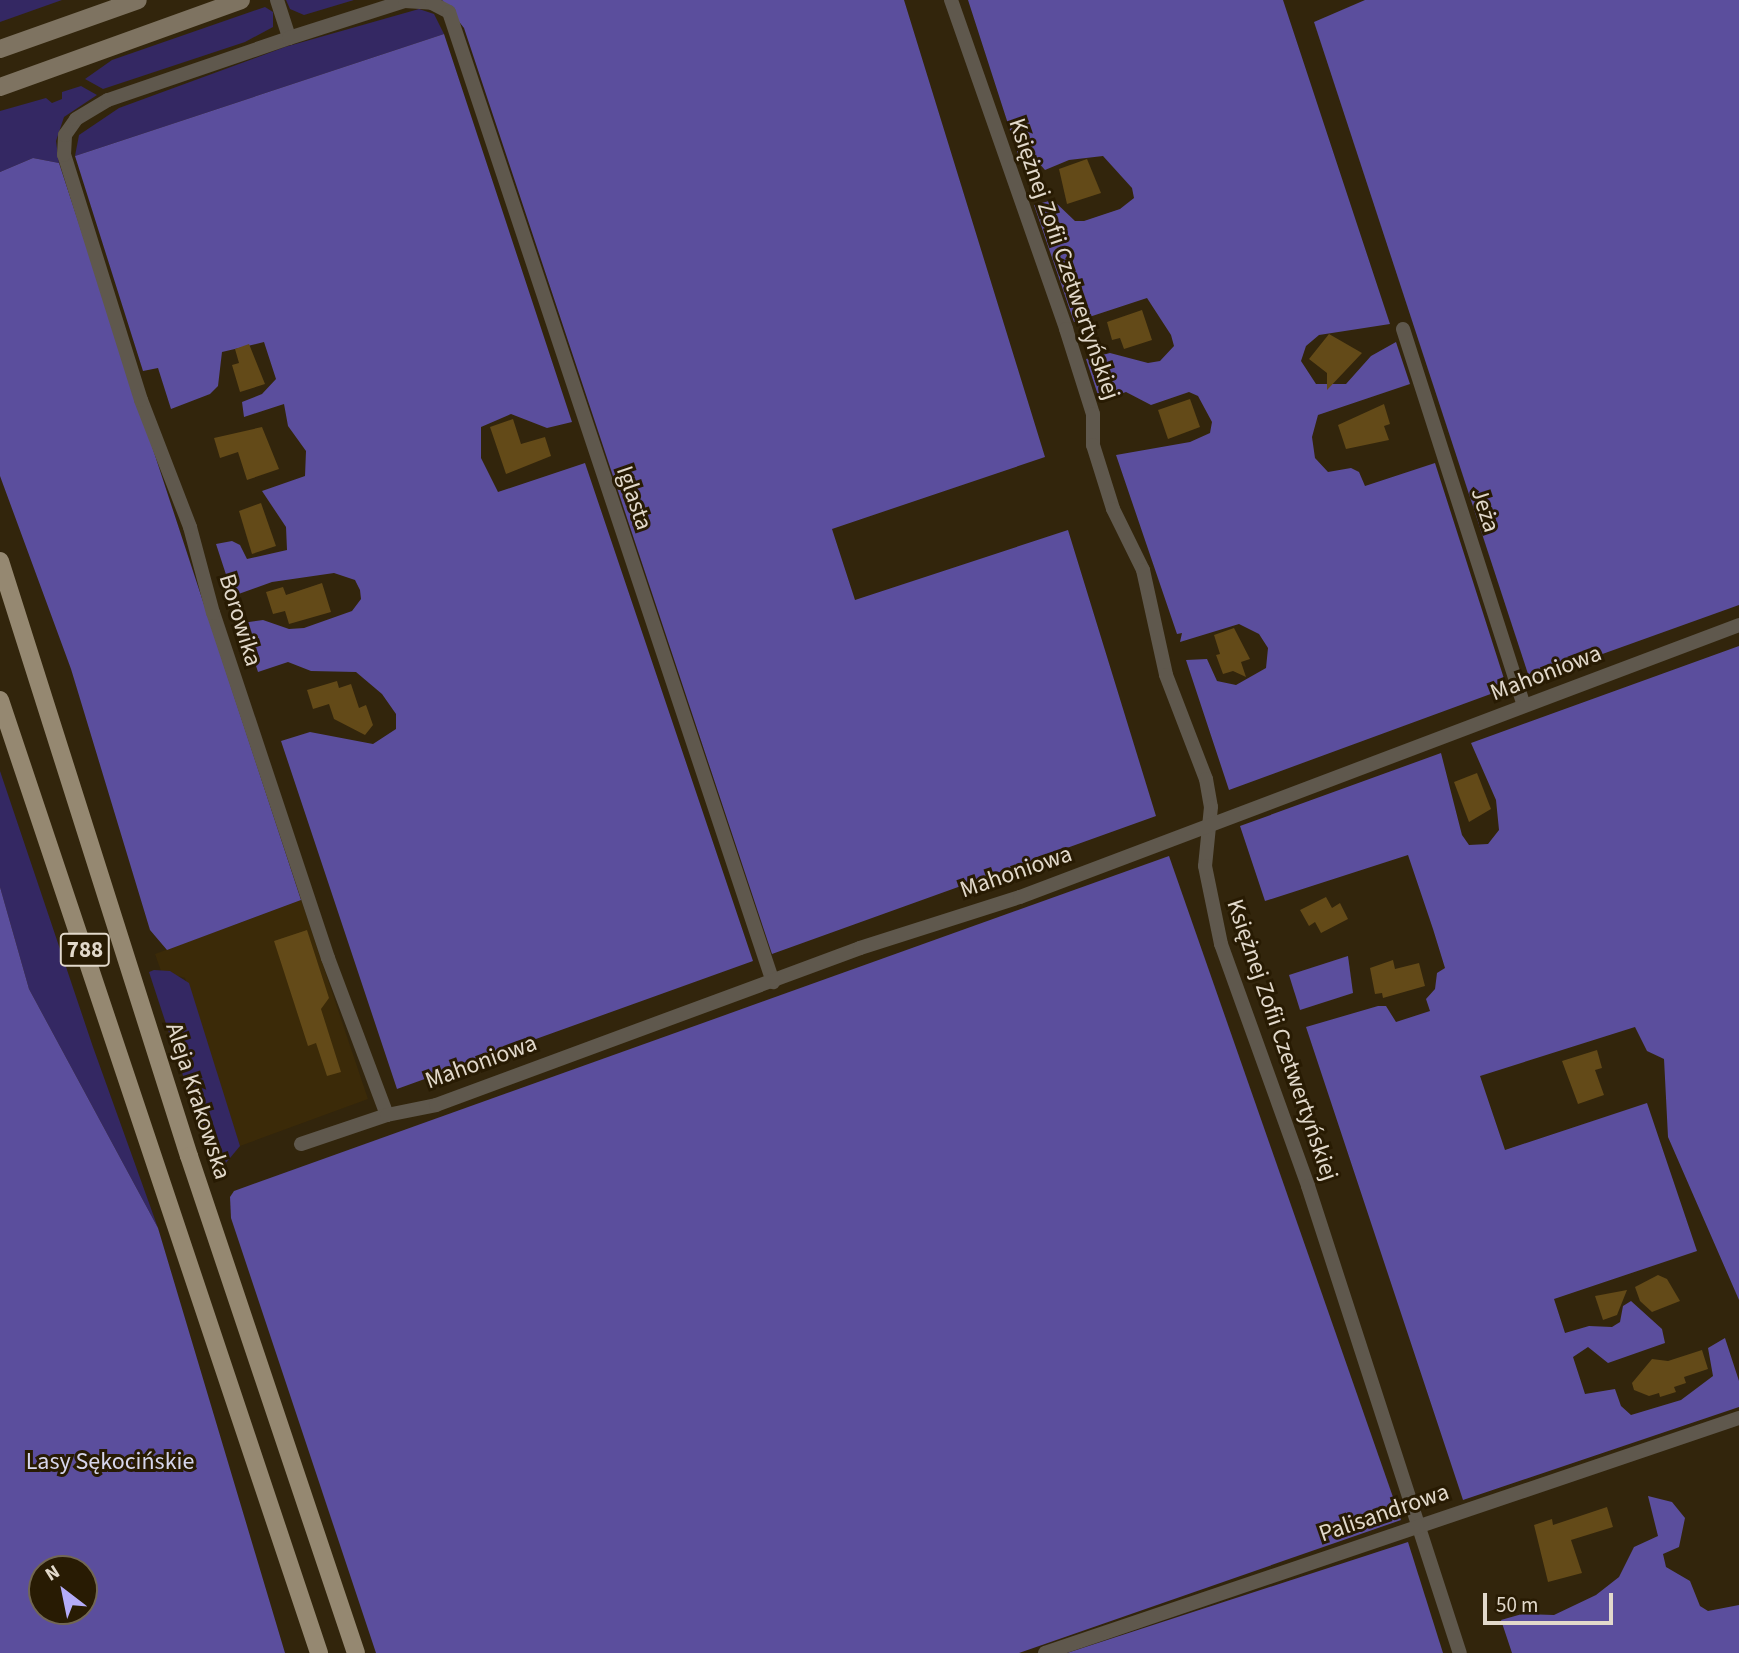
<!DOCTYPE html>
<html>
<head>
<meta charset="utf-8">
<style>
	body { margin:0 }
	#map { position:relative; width:1739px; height:1653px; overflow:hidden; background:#32250c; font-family:"Source Sans 3",sans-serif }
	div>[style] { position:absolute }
	.built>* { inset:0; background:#3b2a08 }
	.green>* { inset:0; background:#342863 }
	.forest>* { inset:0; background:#5b4e9d }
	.building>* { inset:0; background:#634a18 }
	.minor>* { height:14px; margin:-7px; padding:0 7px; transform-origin:7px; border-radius:7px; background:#5f584d }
	.secondary>* { height:18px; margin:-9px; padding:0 9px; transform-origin:9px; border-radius:9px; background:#7e7361 }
	.primary>* { height:18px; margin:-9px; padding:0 9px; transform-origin:9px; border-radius:9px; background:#958871 }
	span { translate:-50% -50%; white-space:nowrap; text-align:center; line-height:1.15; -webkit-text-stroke:6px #281b03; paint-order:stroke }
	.shield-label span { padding:2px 5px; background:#281b03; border:2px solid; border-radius:5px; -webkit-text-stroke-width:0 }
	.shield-label { font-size:23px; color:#e2d9cb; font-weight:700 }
	.street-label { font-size:24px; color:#e2d9cb }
	.park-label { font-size:24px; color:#d7d6ec }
	.north { position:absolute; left:28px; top:1555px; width:70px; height:70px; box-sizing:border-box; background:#281b03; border:2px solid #726753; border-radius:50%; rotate:328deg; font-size:19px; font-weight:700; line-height:28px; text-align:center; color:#e2d9cb }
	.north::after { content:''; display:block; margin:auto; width:24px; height:32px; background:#b4acf9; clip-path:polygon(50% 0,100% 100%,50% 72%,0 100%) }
	.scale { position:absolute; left:1483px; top:1593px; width:130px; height:32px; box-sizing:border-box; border:4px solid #e2d9cb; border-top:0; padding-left:9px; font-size:21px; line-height:24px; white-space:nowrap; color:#e2d9cb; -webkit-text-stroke:5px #281b03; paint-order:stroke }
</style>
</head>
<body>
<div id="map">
	<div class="built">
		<div style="clip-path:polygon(301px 900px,368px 1099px,240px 1146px,185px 978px,161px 971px,155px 954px)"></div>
	</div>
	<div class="green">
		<div style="clip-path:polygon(0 0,62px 0,0 22px)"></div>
		<div style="clip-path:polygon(286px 0,354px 0,304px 15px,290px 9px)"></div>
		<div style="clip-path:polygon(265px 7px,273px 12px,273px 27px,245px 42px,103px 89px,85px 79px,112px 60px)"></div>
		<div style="clip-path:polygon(419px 9px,434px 14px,444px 34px,75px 156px,79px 135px,119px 108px,285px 47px)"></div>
		<div style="clip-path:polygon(81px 86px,97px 95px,64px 117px,56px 141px,59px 163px,33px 158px,0 172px,0 111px,46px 98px,52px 103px,62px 99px,62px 92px)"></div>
		<div style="clip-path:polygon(0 771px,93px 1047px,158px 1228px,29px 989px,0 887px)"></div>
		<div style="clip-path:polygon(154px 970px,170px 971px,189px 983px,240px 1146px,225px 1164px,210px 1158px,149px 972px)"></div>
	</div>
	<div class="forest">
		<div style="clip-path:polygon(442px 0,904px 0,1045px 457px,832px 529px,855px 600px,1068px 530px,1156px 816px,772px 954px,464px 28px)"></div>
		<div style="clip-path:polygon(968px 0,1283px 0,1390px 324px,1319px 335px,1306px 346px,1301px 361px,1316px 384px,1346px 384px,1371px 356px,1396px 342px,1410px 384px,1318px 415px,1312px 437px,1315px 458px,1328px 472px,1351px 468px,1359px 472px,1365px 486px,1435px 463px,1507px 688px,1229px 790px,1186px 660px,1207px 659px,1217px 681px,1236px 685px,1266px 668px,1268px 648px,1259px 634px,1239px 624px,1180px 642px,1182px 633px,1177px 634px,1116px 455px,1190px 442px,1210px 433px,1212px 422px,1198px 396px,1189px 392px,1151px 405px,1126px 392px,1100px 401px,1086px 359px,1110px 353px,1148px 363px,1160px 361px,1174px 346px,1171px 335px,1147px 298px,1074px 322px,1034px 205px,1053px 200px,1075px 221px,1084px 221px,1120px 209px,1134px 198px,1132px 188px,1103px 156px,1069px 160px,1045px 170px,1038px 162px,1022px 167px)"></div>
		<div style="clip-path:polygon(1365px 0,1739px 0,1739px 605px,1530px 680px,1314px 22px)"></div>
		<div style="clip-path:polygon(444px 34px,572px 422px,547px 428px,511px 414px,481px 427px,481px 458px,498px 492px,585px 463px,753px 961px,397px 1089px,281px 741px,310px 732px,373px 744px,396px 729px,396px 714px,382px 694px,356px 672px,311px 671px,288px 662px,258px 672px,242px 623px,263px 620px,289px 629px,304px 628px,352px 611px,361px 599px,360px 590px,355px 580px,334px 573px,272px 582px,233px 596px,216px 544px,232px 541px,240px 545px,247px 559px,287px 550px,286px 527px,262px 491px,305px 476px,306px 451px,288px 426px,284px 404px,244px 417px,242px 402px,262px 394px,276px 379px,264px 342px,222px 352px,218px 386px,210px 394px,171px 409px,158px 368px,143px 371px,75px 156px)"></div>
		<div style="clip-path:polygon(33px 158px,59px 163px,301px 900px,167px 950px,150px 930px,71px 669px,0 476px,0 172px)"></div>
		<div style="clip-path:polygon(1739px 646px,1739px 1300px,1668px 1137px,1664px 1059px,1647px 1051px,1635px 1027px,1480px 1076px,1505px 1150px,1647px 1103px,1697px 1251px,1554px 1299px,1565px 1333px,1589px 1326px,1612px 1327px,1620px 1322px,1623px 1306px,1631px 1301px,1662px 1329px,1665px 1343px,1608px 1363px,1588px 1347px,1573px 1357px,1585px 1394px,1615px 1389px,1621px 1406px,1631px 1415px,1681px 1400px,1713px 1376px,1708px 1348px,1725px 1338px,1739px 1381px,1739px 1407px,1463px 1500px,1306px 1027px,1378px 1006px,1386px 1006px,1396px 1022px,1430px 1011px,1426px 999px,1435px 989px,1437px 973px,1445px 968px,1433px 929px,1408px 855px,1265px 901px,1240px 826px,1441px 753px,1462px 835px,1469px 845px,1488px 844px,1499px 830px,1496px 800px,1471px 743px)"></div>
		<div style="clip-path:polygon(1169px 856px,1401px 1520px,1019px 1653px,376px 1653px,231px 1218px,230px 1197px,234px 1191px)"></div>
		<div style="clip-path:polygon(evenodd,0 887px,29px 989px,158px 1228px,285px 1653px,0 1653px,0 887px,42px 1569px,84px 1569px,84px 1611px,42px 1611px,42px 1569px)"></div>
		<div style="clip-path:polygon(1348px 956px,1353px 993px,1300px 1010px,1289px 975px)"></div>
		<div style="clip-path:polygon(1648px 1496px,1672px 1502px,1685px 1518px,1679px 1547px,1663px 1554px,1666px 1567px,1690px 1581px,1700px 1606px,1708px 1611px,1739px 1605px,1739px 1653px,1512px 1653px,1501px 1620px,1522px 1614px,1554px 1615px,1596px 1595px,1619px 1577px,1634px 1547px,1658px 1536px)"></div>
		<div style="clip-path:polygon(1408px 1542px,1443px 1653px,1067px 1653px)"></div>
	</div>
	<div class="building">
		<div style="clip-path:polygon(1087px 159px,1101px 193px,1067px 204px,1059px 169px)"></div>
		<div style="clip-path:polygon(1142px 310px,1152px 340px,1124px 349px,1120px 338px,1112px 340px,1107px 322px)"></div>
		<div style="clip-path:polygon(1329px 334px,1362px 353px,1327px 390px,1327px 373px,1309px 359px)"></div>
		<div style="clip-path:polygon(249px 344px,265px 384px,240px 392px,232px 365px,239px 363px,235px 349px)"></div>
		<div style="clip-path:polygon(1190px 399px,1200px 427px,1168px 439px,1158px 410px)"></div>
		<div style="clip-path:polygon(1384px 404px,1390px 424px,1384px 426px,1389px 440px,1346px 449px,1338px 425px)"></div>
		<div style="clip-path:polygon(513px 419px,521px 444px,545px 437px,551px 456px,506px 474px,490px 427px)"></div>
		<div style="clip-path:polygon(262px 427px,279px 469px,247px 480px,238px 452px,220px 458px,214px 438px)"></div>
		<div style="clip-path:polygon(261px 503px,276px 546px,252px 554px,239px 511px)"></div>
		<div style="clip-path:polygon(322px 583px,331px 612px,289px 624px,285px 611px,273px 614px,266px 592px,283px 587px,286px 595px)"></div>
		<div style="clip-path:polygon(1234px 628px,1250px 659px,1241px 662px,1246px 677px,1233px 671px,1223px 674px,1216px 655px,1220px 654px,1214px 635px)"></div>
		<div style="clip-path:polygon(337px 681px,339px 688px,351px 684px,359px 708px,366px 705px,373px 725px,365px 735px,334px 719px,329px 704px,313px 709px,307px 690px)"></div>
		<div style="clip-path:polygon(1477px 773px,1491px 809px,1469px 822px,1454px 782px)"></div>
		<div style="clip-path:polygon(1326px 897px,1332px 908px,1340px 903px,1348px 919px,1321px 933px,1315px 922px,1309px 926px,1300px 910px)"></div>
		<div style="clip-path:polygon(307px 930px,329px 998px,321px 1009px,341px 1072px,327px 1076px,316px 1043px,308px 1046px,274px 941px)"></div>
		<div style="clip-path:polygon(1393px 960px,1395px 969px,1419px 963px,1425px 986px,1383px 998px,1382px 993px,1375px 994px,1370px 968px)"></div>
		<div style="clip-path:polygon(1597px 1050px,1602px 1068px,1595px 1070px,1604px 1095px,1578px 1104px,1562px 1061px)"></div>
		<div style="clip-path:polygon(1658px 1275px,1667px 1279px,1680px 1301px,1652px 1312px,1640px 1301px,1635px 1287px)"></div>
		<div style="clip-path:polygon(1627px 1290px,1617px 1315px,1603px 1320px,1595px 1296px)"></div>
		<div style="clip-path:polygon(1702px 1350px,1708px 1369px,1684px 1377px,1686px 1383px,1674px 1387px,1676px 1392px,1660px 1397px,1659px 1393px,1649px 1396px,1634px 1390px,1632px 1383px,1652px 1359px,1668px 1361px)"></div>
		<div style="clip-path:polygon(1607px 1507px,1613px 1527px,1571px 1540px,1582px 1573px,1548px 1582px,1534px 1525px,1552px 1519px,1553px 1525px)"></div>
	</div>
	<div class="minor">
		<div style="left:277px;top:0;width:40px;rotate:72deg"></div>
		<div style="left:951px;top:0;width:349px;rotate:70.7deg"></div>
		<div style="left:1066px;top:329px;width:89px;rotate:72.4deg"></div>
		<div style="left:1093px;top:414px;width:31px;rotate:90deg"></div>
		<div style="left:1093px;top:445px;width:67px;rotate:72.6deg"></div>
		<div style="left:1113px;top:509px;width:68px;rotate:63.8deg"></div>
		<div style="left:1143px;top:570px;width:107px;rotate:77.6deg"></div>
		<div style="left:1166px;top:675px;width:111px;rotate:69deg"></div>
		<div style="left:1206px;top:779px;width:28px;rotate:80deg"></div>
		<div style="left:1211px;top:807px;width:59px;rotate:95.8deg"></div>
		<div style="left:1205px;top:866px;width:80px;rotate:78.4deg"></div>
		<div style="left:1221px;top:944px;width:257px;rotate:70.2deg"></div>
		<div style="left:1308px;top:1186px;width:491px;rotate:72deg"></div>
		<div style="left:1403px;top:329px;width:395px;rotate:72.2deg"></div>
		<div style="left:387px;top:1115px;width:168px;rotate:-110.6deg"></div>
		<div style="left:328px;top:958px;width:364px;rotate:-108.4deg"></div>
		<div style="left:213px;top:613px;width:89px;rotate:-105deg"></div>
		<div style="left:190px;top:527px;width:136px;rotate:-111.1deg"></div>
		<div style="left:141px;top:400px;width:257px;rotate:-107.4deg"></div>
		<div style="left:64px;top:155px;width:20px;rotate:-87deg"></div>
		<div style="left:65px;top:135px;width:19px;rotate:-55deg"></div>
		<div style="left:76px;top:119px;width:37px;rotate:-31deg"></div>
		<div style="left:108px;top:100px;width:191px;rotate:-18.9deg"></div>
		<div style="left:289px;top:38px;width:122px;rotate:-17.7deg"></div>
		<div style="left:405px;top:1px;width:27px;rotate:4deg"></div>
		<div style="left:432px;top:3px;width:19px;rotate:28deg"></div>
		<div style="left:449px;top:12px;width:1023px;rotate:71.53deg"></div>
		<div style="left:301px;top:1144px;width:91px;rotate:-18.6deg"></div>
		<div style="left:387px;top:1115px;width:50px;rotate:-11.5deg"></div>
		<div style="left:436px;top:1105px;width:452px;rotate:-20.3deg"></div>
		<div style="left:860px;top:948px;width:168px;rotate:-17.7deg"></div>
		<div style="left:1020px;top:897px;width:769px;rotate:-20.72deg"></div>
		<div style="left:1045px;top:1653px;width:733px;rotate:-18.71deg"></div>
	</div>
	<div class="secondary">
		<div style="left:0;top:49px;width:146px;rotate:-19.5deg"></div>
		<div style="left:0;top:87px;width:256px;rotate:-19.8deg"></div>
	</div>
	<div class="primary">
		<div style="left:0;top:561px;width:624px;rotate:72.38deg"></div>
		<div style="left:189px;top:1156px;width:524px;rotate:71.43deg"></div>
		<div style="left:0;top:700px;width:1005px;rotate:71.49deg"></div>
	</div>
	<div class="shield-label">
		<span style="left:85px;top:950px">788</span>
	</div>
	<div class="street-label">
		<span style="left:1064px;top:259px;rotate:71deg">Księżnej Zofii Czetwertyńskiej</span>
		<span style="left:634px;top:498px;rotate:71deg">Iglasta</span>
		<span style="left:1485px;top:510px;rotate:72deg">Jeża</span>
		<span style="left:240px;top:620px;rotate:73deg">Borowika</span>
		<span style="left:1546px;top:673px;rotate:-21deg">Mahoniowa</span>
		<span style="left:1016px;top:872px;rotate:-19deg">Mahoniowa</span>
		<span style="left:1282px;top:1040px;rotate:71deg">Księżnej Zofii Czetwertyńskiej</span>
		<span style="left:481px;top:1062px;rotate:-20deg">Mahoniowa</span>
		<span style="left:198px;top:1101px;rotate:72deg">Aleja Krakowska</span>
		<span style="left:1384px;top:1513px;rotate:-19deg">Palisandrowa</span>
	</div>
	<div class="park-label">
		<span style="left:110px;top:1462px">Lasy Sękocińskie</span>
	</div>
	<div class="north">N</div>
	<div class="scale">50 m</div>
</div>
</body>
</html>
